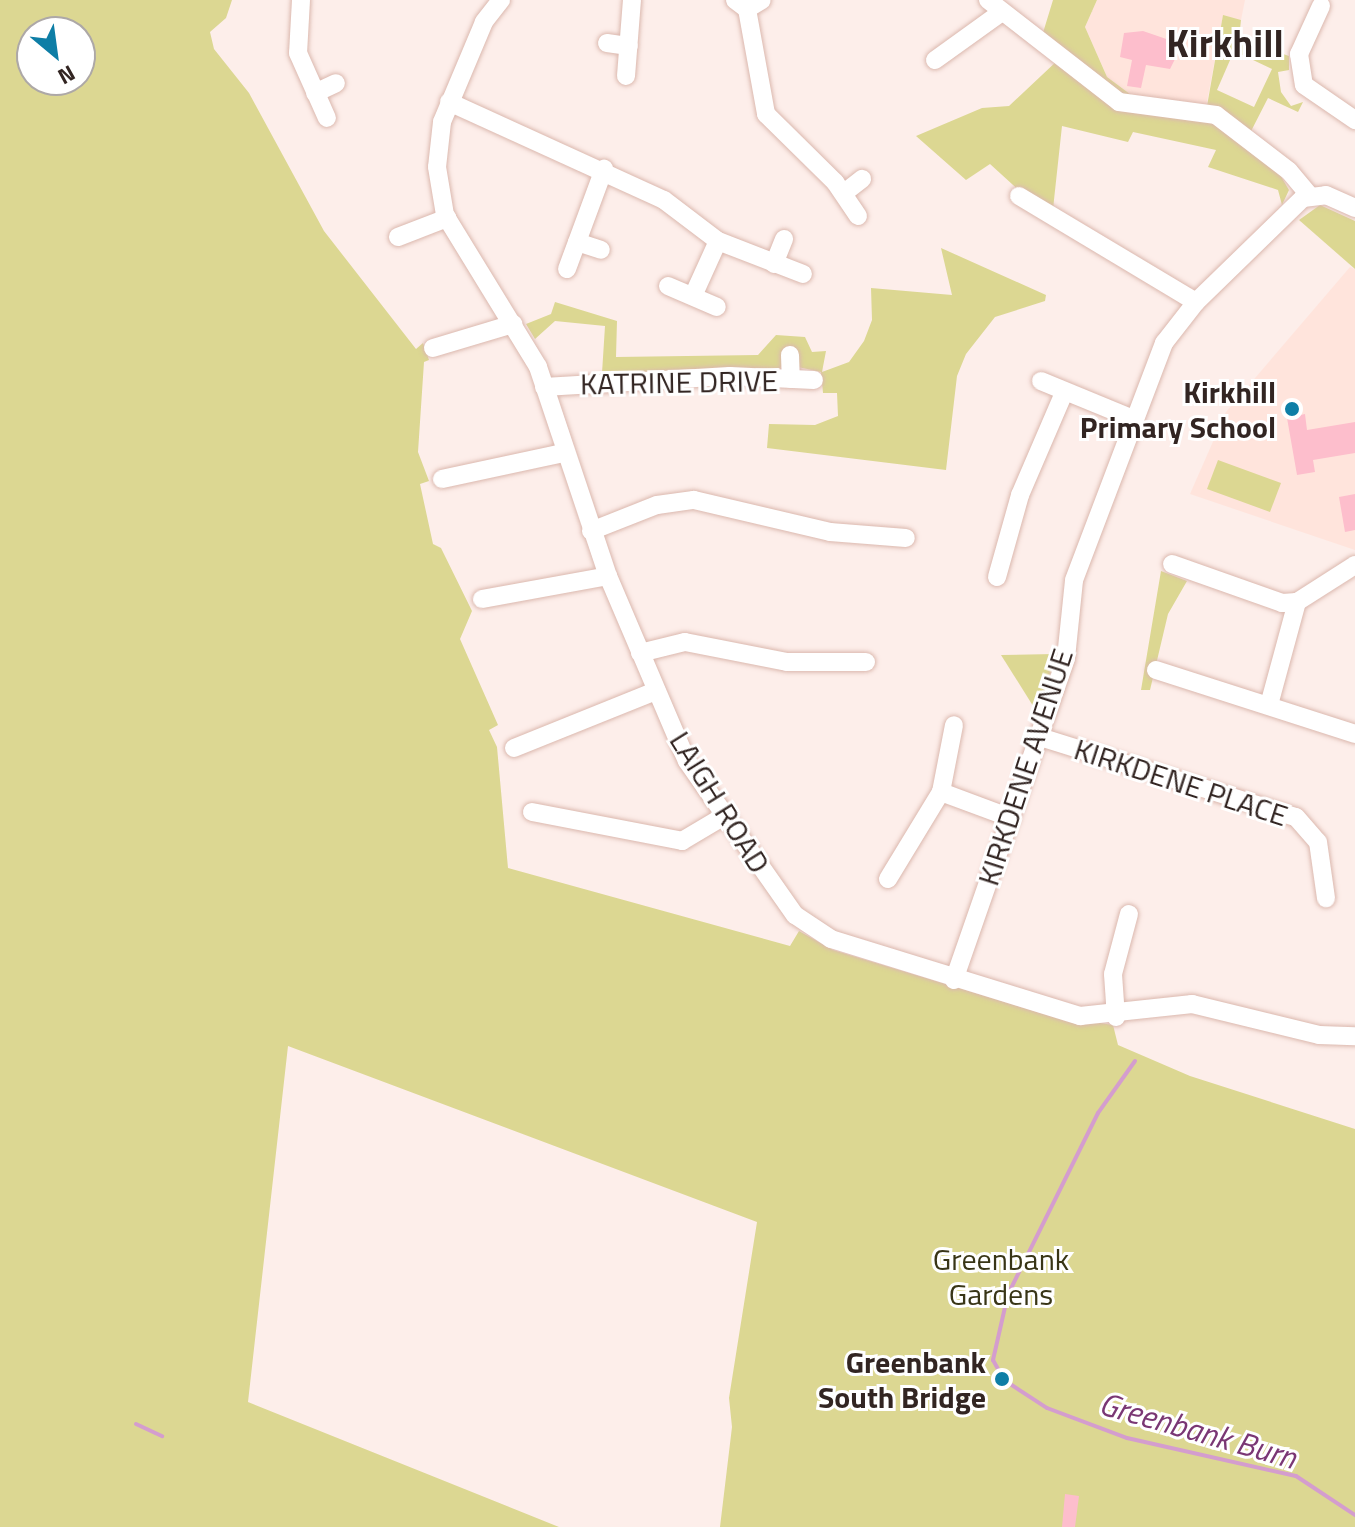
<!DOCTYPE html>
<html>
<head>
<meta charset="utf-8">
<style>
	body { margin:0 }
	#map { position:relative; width:1355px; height:1527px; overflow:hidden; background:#fdeeea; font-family:"Titillium Web",sans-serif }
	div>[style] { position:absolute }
	.built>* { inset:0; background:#ffe4dc }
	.green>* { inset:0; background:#dcd792 }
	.stream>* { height:4px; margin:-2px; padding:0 2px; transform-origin:2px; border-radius:2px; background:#d49dce }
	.building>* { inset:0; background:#fdbecc }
	.roads { filter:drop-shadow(0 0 2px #dbb8ae) drop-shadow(0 0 2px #dbb8ae) }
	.minor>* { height:18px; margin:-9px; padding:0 9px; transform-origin:9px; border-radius:9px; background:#fff }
	.dots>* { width:22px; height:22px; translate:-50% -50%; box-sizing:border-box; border:4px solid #fff; border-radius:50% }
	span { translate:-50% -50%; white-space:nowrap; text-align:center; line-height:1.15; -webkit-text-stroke:6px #fff; paint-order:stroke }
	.street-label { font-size:30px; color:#322522 }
	.poi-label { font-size:30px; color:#322522; font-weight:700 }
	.right { translate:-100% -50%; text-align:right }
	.park-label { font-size:30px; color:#383516 }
	.water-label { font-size:32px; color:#7a3774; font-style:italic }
	.district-label { font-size:38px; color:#322522; font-weight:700 }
	.north { position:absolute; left:16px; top:16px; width:80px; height:80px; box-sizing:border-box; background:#fff; border:2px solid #ada8a7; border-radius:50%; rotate:151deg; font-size:22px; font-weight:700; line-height:32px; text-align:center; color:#322522 }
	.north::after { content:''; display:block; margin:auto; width:28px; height:36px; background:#0e7ea6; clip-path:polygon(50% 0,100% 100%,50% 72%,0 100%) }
</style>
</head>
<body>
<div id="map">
	<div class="built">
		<div style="clip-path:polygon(1097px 0,1245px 0,1241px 20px,1223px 16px,1206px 107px,1138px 100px,1107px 77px,1085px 27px)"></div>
		<div style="clip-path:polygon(1350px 267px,1355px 269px,1355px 550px,1190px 494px,1226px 412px)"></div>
	</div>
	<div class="green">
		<div style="clip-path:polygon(evenodd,0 0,232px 0,226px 18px,210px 32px,214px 49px,249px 93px,324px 231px,416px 349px,423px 343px,429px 360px,424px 362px,418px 452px,429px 481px,420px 484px,433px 544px,441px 548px,472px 611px,460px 639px,498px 725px,489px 730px,497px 747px,508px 868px,790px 946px,799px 931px,833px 950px,1044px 1014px,1113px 1025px,1118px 1045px,1190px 1076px,1355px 1129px,1355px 1527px,720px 1527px,732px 1427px,729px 1398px,757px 1222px,288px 1046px,248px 1402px,559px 1527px,0 1527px,0 0,32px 32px,80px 32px,80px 80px,32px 80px,32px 32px)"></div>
		<div style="clip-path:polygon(evenodd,1053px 0,1097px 0,1085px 27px,1107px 77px,1138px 100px,1207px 106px,1223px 15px,1241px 20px,1239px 39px,1289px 56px,1289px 70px,1278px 72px,1281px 92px,1291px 106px,1303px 102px,1298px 112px,1268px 98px,1247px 139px,1206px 107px,1141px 104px,1112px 94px,1042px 36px,1053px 0,1234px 51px,1272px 69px,1254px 107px,1217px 90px,1234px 51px)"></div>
		<div style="clip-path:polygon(1059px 59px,1090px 90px,1201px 113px,1279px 173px,1289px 190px,1282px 205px,1278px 190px,1208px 167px,1216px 150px,1133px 132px,1128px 142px,1062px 126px,1053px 209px,1023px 194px,990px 164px,966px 180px,916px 136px,982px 108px,1009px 106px)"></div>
		<div style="clip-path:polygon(1320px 205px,1355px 221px,1355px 269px,1299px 220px)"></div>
		<div style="clip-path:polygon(941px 248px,1046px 295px,1045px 301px,995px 317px,966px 354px,957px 376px,946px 470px,767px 448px,769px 424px,815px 425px,838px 416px,837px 393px,823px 393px,821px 372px,784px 364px,775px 373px,611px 377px,602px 373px,605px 326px,555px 321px,535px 339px,526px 324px,551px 314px,555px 302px,617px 321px,616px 357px,758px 355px,776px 335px,805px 337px,812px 352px,826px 351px,822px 372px,849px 362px,864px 341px,872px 320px,871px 288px,952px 295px)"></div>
		<div style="clip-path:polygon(1218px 460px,1281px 483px,1270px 512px,1207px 489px)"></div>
		<div style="clip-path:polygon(1161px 571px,1187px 581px,1168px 614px,1150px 690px,1141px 690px)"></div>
		<div style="clip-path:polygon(1055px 654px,1040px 717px,1001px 655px)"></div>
	</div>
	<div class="stream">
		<div style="left:1135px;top:1061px;width:64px;rotate:125.4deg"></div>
		<div style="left:1098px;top:1113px;width:202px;rotate:116.4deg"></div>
		<div style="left:1008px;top:1294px;width:68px;rotate:102.8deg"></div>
		<div style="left:993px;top:1360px;width:23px;rotate:61deg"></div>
		<div style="left:1004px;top:1380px;width:51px;rotate:33.1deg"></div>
		<div style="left:1047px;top:1408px;width:85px;rotate:20.6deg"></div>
		<div style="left:1127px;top:1438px;width:173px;rotate:12.7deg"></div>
		<div style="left:1296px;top:1476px;width:71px;rotate:33.5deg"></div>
		<div style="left:136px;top:1424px;width:29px;rotate:25deg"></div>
	</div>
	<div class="building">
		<div style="clip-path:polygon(1143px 31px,1178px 43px,1175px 59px,1170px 69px,1146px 65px,1141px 88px,1127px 86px,1132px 60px,1120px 57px,1124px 33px)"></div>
		<div style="clip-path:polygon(1305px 414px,1307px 430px,1355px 422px,1355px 453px,1313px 460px,1315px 472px,1297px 475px,1287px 418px)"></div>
		<div style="clip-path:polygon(1355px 494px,1355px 530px,1345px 532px,1339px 497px)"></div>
		<div style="clip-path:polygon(1065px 1494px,1079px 1496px,1075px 1527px,1062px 1527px)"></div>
	</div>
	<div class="roads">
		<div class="minor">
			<div style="left:301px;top:0;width:53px;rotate:93.2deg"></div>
			<div style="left:298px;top:53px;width:71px;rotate:66deg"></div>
			<div style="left:501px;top:0;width:28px;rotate:128deg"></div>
			<div style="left:484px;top:22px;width:108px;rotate:112.8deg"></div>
			<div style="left:442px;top:122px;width:45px;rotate:96.3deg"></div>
			<div style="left:437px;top:167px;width:49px;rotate:80.5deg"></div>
			<div style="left:445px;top:215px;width:178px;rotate:58.5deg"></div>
			<div style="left:538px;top:367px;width:220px;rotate:71.5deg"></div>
			<div style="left:608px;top:576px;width:201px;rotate:66.9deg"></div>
			<div style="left:687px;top:761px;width:188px;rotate:55deg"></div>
			<div style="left:795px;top:915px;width:43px;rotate:33.7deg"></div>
			<div style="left:831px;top:939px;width:261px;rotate:17.2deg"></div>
			<div style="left:1080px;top:1016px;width:113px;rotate:-6.1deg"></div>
			<div style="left:1192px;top:1004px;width:131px;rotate:13.7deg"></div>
			<div style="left:1319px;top:1035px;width:36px;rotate:2deg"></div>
			<div style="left:735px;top:0;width:15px;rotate:37deg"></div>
			<div style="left:747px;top:9px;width:17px;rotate:-31deg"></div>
			<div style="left:988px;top:0;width:166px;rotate:37.9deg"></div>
			<div style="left:1119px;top:102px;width:98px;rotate:7.6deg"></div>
			<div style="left:1216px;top:115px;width:92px;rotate:37.5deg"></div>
			<div style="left:1289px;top:171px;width:33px;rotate:50deg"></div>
			<div style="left:1321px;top:6px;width:53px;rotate:114.6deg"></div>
			<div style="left:1299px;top:54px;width:31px;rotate:81deg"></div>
			<div style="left:1304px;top:85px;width:62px;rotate:34.5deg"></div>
			<div style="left:747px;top:9px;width:107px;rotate:79.7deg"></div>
			<div style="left:766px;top:114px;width:97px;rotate:44.6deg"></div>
			<div style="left:835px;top:182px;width:41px;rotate:55.9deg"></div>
			<div style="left:607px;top:43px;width:22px;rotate:8deg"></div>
			<div style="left:935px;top:60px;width:79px;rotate:-35.7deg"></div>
			<div style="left:626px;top:76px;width:76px;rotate:-85.5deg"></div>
			<div style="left:315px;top:93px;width:23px;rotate:-25deg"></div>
			<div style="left:449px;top:102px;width:236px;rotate:24.5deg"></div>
			<div style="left:664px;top:200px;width:68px;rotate:37.2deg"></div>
			<div style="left:718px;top:241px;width:91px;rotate:21.2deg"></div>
			<div style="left:844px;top:193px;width:23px;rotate:-38deg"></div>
			<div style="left:1019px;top:196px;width:206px;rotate:30.9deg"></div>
			<div style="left:398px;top:237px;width:53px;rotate:-21.2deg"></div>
			<div style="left:577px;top:242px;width:25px;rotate:18deg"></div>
			<div style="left:774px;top:264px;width:27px;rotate:-68deg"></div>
			<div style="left:567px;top:269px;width:107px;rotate:-69.7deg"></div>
			<div style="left:668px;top:286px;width:53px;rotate:23.2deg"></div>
			<div style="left:693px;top:296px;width:60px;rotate:-65.6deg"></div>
			<div style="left:433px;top:348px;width:84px;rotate:-16.7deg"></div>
			<div style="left:790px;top:355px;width:24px;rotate:88deg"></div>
			<div style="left:1041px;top:381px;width:100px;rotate:22.4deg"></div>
			<div style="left:544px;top:387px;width:186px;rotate:-3.4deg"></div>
			<div style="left:730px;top:376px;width:84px;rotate:2.7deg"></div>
			<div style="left:442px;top:479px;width:124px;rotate:-12.1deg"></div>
			<div style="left:591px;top:531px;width:71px;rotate:-21.5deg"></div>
			<div style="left:657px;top:505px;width:37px;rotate:-8deg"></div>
			<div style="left:694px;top:500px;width:140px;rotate:13.2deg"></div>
			<div style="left:830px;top:532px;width:76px;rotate:4.5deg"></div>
			<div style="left:1172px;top:564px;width:117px;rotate:19.5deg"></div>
			<div style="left:1282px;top:603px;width:15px;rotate:-4deg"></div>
			<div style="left:1297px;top:602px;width:69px;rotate:-32.5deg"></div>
			<div style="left:997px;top:577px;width:85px;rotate:-74.3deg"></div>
			<div style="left:1020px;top:495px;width:111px;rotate:-66.7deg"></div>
			<div style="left:482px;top:599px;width:128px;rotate:-10.3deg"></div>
			<div style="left:640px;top:653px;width:46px;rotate:-13.7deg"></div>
			<div style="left:685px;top:642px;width:104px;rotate:11.1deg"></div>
			<div style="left:787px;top:662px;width:79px"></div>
			<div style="left:1156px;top:670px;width:209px;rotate:17.8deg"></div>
			<div style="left:1269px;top:705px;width:107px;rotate:-74.8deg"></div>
			<div style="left:1040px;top:737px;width:268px;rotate:17.4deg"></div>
			<div style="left:1296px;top:817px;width:33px;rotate:49deg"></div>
			<div style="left:1318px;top:842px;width:57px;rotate:81.9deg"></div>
			<div style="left:514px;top:748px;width:153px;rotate:-21.9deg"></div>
			<div style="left:941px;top:792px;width:75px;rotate:20.4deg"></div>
			<div style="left:532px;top:812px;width:153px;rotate:10.9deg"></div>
			<div style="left:682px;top:841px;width:49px;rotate:-30.8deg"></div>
			<div style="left:888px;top:879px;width:102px;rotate:-58.7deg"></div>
			<div style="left:941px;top:792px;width:68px;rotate:-79deg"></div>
			<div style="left:954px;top:980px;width:341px;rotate:-70.8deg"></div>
			<div style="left:1066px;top:658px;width:78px;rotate:-84.1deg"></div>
			<div style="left:1074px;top:580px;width:254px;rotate:-69.2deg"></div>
			<div style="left:1164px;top:343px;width:52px;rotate:-52deg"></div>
			<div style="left:1196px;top:302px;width:149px;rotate:-44.2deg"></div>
			<div style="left:1303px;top:198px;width:23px;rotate:-7deg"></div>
			<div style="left:1326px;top:195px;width:32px;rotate:24deg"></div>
			<div style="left:1116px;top:1017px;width:43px;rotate:-94deg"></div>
			<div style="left:1113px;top:974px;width:62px;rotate:-75.1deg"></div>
		</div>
	</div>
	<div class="dots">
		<div style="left:1292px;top:409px;background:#0e7ea6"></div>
		<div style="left:1002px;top:1379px;background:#0e7ea6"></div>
	</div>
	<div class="street-label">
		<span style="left:679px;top:382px;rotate:-1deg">KATRINE DRIVE</span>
		<span style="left:1025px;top:767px;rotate:-72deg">KIRKDENE AVENUE</span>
		<span style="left:1181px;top:782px;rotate:18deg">KIRKDENE PLACE</span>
		<span style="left:720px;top:802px;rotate:58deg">LAIGH ROAD</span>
	</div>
	<div class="poi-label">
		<span class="right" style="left:1276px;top:409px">Kirkhill<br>Primary School</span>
		<span class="right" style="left:986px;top:1379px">Greenbank<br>South Bridge</span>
	</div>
	<div class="park-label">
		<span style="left:1001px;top:1276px">Greenbank<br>Gardens</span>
	</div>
	<div class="water-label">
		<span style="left:1198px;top:1430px;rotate:16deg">Greenbank Burn</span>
	</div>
	<div class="district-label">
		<span style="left:1225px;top:44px">Kirkhill</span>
	</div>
	<div class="north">N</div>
</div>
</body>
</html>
